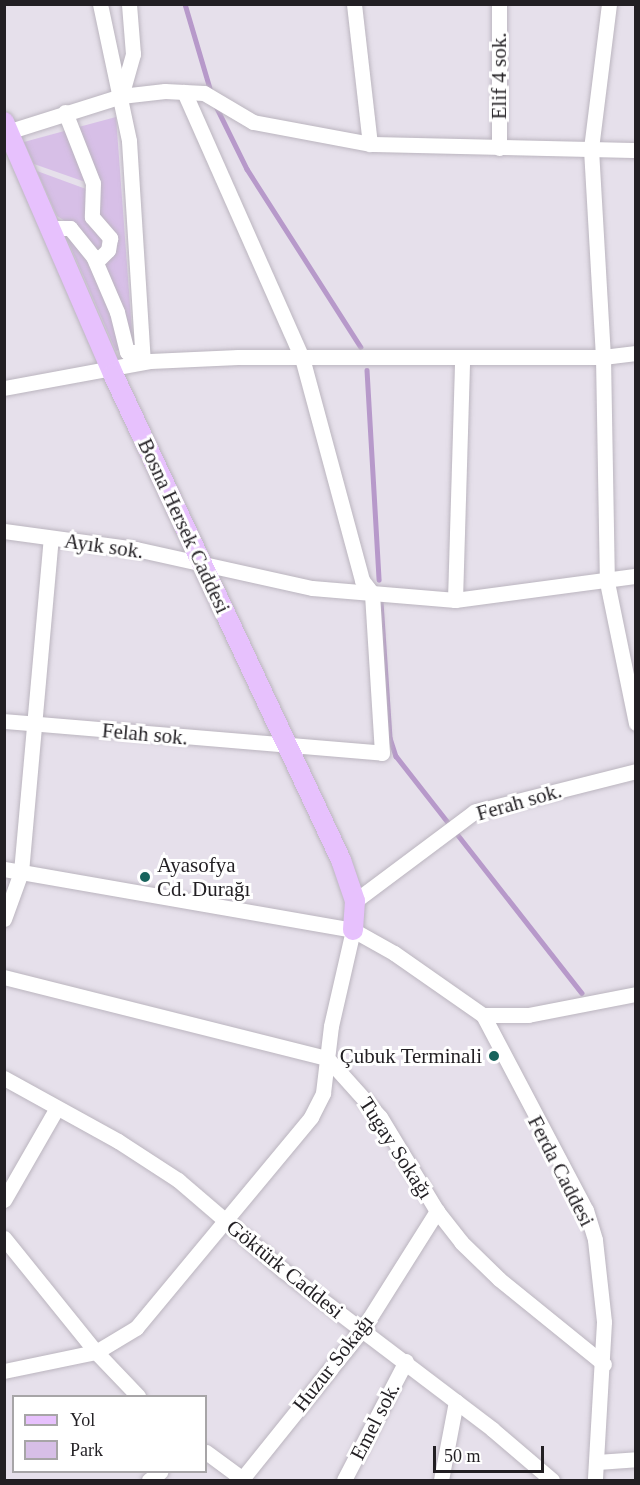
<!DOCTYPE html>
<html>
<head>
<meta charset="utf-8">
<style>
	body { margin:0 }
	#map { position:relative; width:640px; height:1485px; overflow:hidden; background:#e6e0eb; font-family:"Times New Roman",serif }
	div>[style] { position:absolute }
	.green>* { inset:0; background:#d7bfe7 }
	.stream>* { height:4.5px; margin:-2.25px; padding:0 2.25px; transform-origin:2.25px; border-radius:2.25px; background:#b799ca }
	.roads { filter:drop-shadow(0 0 2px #bbb5bf) drop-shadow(0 0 2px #bbb5bf) }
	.minor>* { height:15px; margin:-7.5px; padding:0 7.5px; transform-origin:7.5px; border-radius:7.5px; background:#fff }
	.major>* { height:20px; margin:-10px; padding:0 10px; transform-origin:10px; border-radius:10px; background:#e7c1fd }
	.dots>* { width:16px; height:16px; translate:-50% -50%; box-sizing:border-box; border:3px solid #fff; border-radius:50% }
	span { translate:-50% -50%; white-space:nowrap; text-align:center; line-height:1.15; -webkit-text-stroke:6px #fff; paint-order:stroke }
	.street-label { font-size:21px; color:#221f23 }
	.poi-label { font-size:21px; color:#221f23 }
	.left { translate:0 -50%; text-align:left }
	.right { translate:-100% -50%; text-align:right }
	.frame { position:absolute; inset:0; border:6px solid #221f23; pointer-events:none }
	.legend { position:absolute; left:12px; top:1395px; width:195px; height:78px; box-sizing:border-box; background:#fff; border:2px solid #a7a5a7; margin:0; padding:8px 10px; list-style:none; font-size:18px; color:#221f23 }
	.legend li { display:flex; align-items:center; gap:12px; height:30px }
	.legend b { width:30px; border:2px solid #a7a5a7 }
	.scale { position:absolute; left:433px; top:1446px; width:111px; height:27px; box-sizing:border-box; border:3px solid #221f23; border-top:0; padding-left:8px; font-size:18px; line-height:21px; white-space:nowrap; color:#221f23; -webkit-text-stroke:4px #fff; paint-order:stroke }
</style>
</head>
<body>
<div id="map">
	<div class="green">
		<div style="clip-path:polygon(116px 117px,133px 345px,102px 267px,115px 233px,97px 216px,75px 128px)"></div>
		<div style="clip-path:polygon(68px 130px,91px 184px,34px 164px,24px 142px)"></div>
		<div style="clip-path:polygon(37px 171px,86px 189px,86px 211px,106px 239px,97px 255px,70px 224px,57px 216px)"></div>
		<div style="clip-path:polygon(65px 234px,94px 262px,124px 348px,116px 351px)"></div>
	</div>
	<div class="stream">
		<div style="left:185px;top:4px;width:92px;rotate:73.5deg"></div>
		<div style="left:216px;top:106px;width:70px;rotate:63.8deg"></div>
		<div style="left:247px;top:169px;width:211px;rotate:57.4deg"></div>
		<div style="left:367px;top:370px;width:210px;rotate:86.7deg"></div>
		<div style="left:381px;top:602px;width:136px;rotate:86.2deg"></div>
		<div style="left:390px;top:738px;width:19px;rotate:72deg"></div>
		<div style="left:396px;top:756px;width:301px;rotate:51.9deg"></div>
	</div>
	<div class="roads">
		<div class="minor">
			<div style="left:100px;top:4px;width:140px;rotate:78deg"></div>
			<div style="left:129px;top:141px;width:221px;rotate:86.4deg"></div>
			<div style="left:354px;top:4px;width:141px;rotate:83.5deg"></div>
			<div style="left:499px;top:4px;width:144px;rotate:90deg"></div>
			<div style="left:609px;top:4px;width:146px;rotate:97.1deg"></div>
			<div style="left:591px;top:149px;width:208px;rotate:86.7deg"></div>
			<div style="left:603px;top:357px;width:225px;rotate:89deg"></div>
			<div style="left:607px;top:582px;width:144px;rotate:78.4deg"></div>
			<div style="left:122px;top:93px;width:41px;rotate:-74.2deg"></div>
			<div style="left:133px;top:54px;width:50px;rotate:-94.6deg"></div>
			<div style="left:65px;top:112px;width:76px;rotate:68.5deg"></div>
			<div style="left:93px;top:183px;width:34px;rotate:92deg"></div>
			<div style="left:92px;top:217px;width:28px;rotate:49deg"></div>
			<div style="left:110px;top:238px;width:12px;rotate:99deg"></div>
			<div style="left:108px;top:250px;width:17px;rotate:135deg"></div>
			<div style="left:4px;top:133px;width:123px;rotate:-17.5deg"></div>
			<div style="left:121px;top:96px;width:44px;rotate:-6.5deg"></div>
			<div style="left:165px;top:91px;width:39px;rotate:3deg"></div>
			<div style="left:204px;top:93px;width:57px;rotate:30.6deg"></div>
			<div style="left:253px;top:122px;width:119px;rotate:10.6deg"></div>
			<div style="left:370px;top:144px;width:266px;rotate:1.3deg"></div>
			<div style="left:49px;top:228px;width:21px"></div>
			<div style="left:70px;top:228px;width:36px;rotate:51deg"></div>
			<div style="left:93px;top:256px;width:61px;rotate:66.8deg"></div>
			<div style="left:117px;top:312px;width:41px;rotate:76deg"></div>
			<div style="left:127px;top:352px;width:15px"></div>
			<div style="left:4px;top:388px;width:148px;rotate:-10.5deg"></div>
			<div style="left:150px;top:361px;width:88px;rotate:-2.6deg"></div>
			<div style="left:238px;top:357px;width:365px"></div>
			<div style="left:603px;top:357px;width:33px;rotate:-7deg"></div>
			<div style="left:4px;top:531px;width:133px;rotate:7.8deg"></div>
			<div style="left:136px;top:549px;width:180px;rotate:12.5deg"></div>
			<div style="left:312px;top:588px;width:144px;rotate:4.8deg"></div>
			<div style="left:455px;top:600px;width:183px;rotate:-7.6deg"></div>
			<div style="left:455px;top:600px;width:242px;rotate:-88.3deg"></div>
			<div style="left:4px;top:721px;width:379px;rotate:4.8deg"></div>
			<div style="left:382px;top:753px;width:160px;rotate:-93.6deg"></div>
			<div style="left:372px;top:593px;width:16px;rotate:-128deg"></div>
			<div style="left:362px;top:580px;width:230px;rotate:-105.1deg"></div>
			<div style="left:302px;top:358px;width:291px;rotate:-113.9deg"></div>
			<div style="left:4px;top:869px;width:354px;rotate:9.9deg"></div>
			<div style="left:353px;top:930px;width:47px;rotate:29.3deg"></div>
			<div style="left:394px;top:953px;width:108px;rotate:34.9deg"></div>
			<div style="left:483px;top:1015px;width:221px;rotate:62.2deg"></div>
			<div style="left:586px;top:1210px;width:31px;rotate:73deg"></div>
			<div style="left:595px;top:1240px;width:82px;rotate:83.7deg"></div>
			<div style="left:604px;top:1322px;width:158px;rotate:93.3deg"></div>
			<div style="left:355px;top:901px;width:149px;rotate:-36.8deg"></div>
			<div style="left:474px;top:812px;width:167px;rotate:-14.2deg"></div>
			<div style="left:4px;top:919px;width:50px;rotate:-70.1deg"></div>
			<div style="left:21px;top:872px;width:334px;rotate:-84.9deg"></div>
			<div style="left:4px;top:977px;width:333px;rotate:14.1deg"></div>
			<div style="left:327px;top:1058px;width:79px;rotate:48.1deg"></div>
			<div style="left:380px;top:1117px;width:110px;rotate:58.8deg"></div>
			<div style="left:437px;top:1211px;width:39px;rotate:52deg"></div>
			<div style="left:461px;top:1242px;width:53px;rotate:44.2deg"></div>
			<div style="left:499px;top:1279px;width:135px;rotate:39deg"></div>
			<div style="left:483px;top:1015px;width:45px"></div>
			<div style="left:528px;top:1015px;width:110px;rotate:-11deg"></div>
			<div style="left:4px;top:1078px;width:130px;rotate:28.9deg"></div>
			<div style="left:118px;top:1141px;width:72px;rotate:33deg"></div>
			<div style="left:178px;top:1180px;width:140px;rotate:40.6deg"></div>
			<div style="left:284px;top:1271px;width:261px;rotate:37.2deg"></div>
			<div style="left:492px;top:1429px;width:79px;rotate:40.4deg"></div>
			<div style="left:4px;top:1200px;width:106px;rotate:-60.1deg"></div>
			<div style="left:4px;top:1238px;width:146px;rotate:51.1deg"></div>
			<div style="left:96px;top:1352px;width:61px;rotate:46.3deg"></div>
			<div style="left:4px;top:1371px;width:94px;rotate:-11.7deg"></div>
			<div style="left:96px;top:1352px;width:47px;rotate:-31deg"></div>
			<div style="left:136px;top:1328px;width:274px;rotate:-50.3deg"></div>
			<div style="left:311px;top:1117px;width:27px;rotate:-63deg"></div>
			<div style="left:323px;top:1093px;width:67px;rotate:-83.2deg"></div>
			<div style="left:331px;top:1026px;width:98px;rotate:-77.1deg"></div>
			<div style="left:206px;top:1452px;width:47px;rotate:36.4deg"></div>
			<div style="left:597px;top:1462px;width:39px;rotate:-4deg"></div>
			<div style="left:242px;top:1479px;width:191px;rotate:-51.2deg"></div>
			<div style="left:362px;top:1330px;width:141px;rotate:-57.8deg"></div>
			<div style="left:149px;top:1480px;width:14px;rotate:-36deg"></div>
			<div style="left:344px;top:1480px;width:134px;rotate:-62.5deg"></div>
			<div style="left:441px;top:1480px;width:80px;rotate:-79.2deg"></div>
		</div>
		<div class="major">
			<div style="left:4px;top:122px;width:275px;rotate:66.6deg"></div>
			<div style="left:113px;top:374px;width:537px;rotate:64.87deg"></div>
			<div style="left:341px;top:860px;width:43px;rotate:71.1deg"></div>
			<div style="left:355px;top:901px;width:29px;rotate:94deg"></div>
		</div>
	</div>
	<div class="dots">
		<div style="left:145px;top:877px;background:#17635c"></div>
		<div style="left:494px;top:1056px;background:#17635c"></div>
	</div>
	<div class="street-label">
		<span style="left:499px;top:76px;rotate:-90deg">Elif 4 sok.</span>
		<span style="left:184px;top:526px;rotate:65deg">Bosna Hersek Caddesi</span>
		<span style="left:104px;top:546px;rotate:8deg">Ayık sok.</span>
		<span style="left:145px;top:734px;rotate:5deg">Felah sok.</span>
		<span style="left:519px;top:802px;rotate:-16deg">Ferah sok.</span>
		<span style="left:396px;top:1148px;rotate:57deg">Tugay Sokağı</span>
		<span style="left:561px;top:1171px;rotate:63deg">Ferda Caddesi</span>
		<span style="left:285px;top:1269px;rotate:39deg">Göktürk Caddesi</span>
		<span style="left:333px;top:1363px;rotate:-52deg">Huzur Sokağı</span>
		<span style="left:375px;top:1421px;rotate:-63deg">Emel sok.</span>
	</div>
	<div class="poi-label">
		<span class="left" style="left:157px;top:877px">Ayasofya<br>Cd. Durağı</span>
		<span class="right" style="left:482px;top:1056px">Çubuk Terminali</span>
	</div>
	<div class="frame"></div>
	<ul class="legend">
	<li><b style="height:8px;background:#e7c1fd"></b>Yol</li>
	<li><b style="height:16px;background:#d7bfe7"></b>Park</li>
	</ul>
	<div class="scale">50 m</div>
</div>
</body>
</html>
